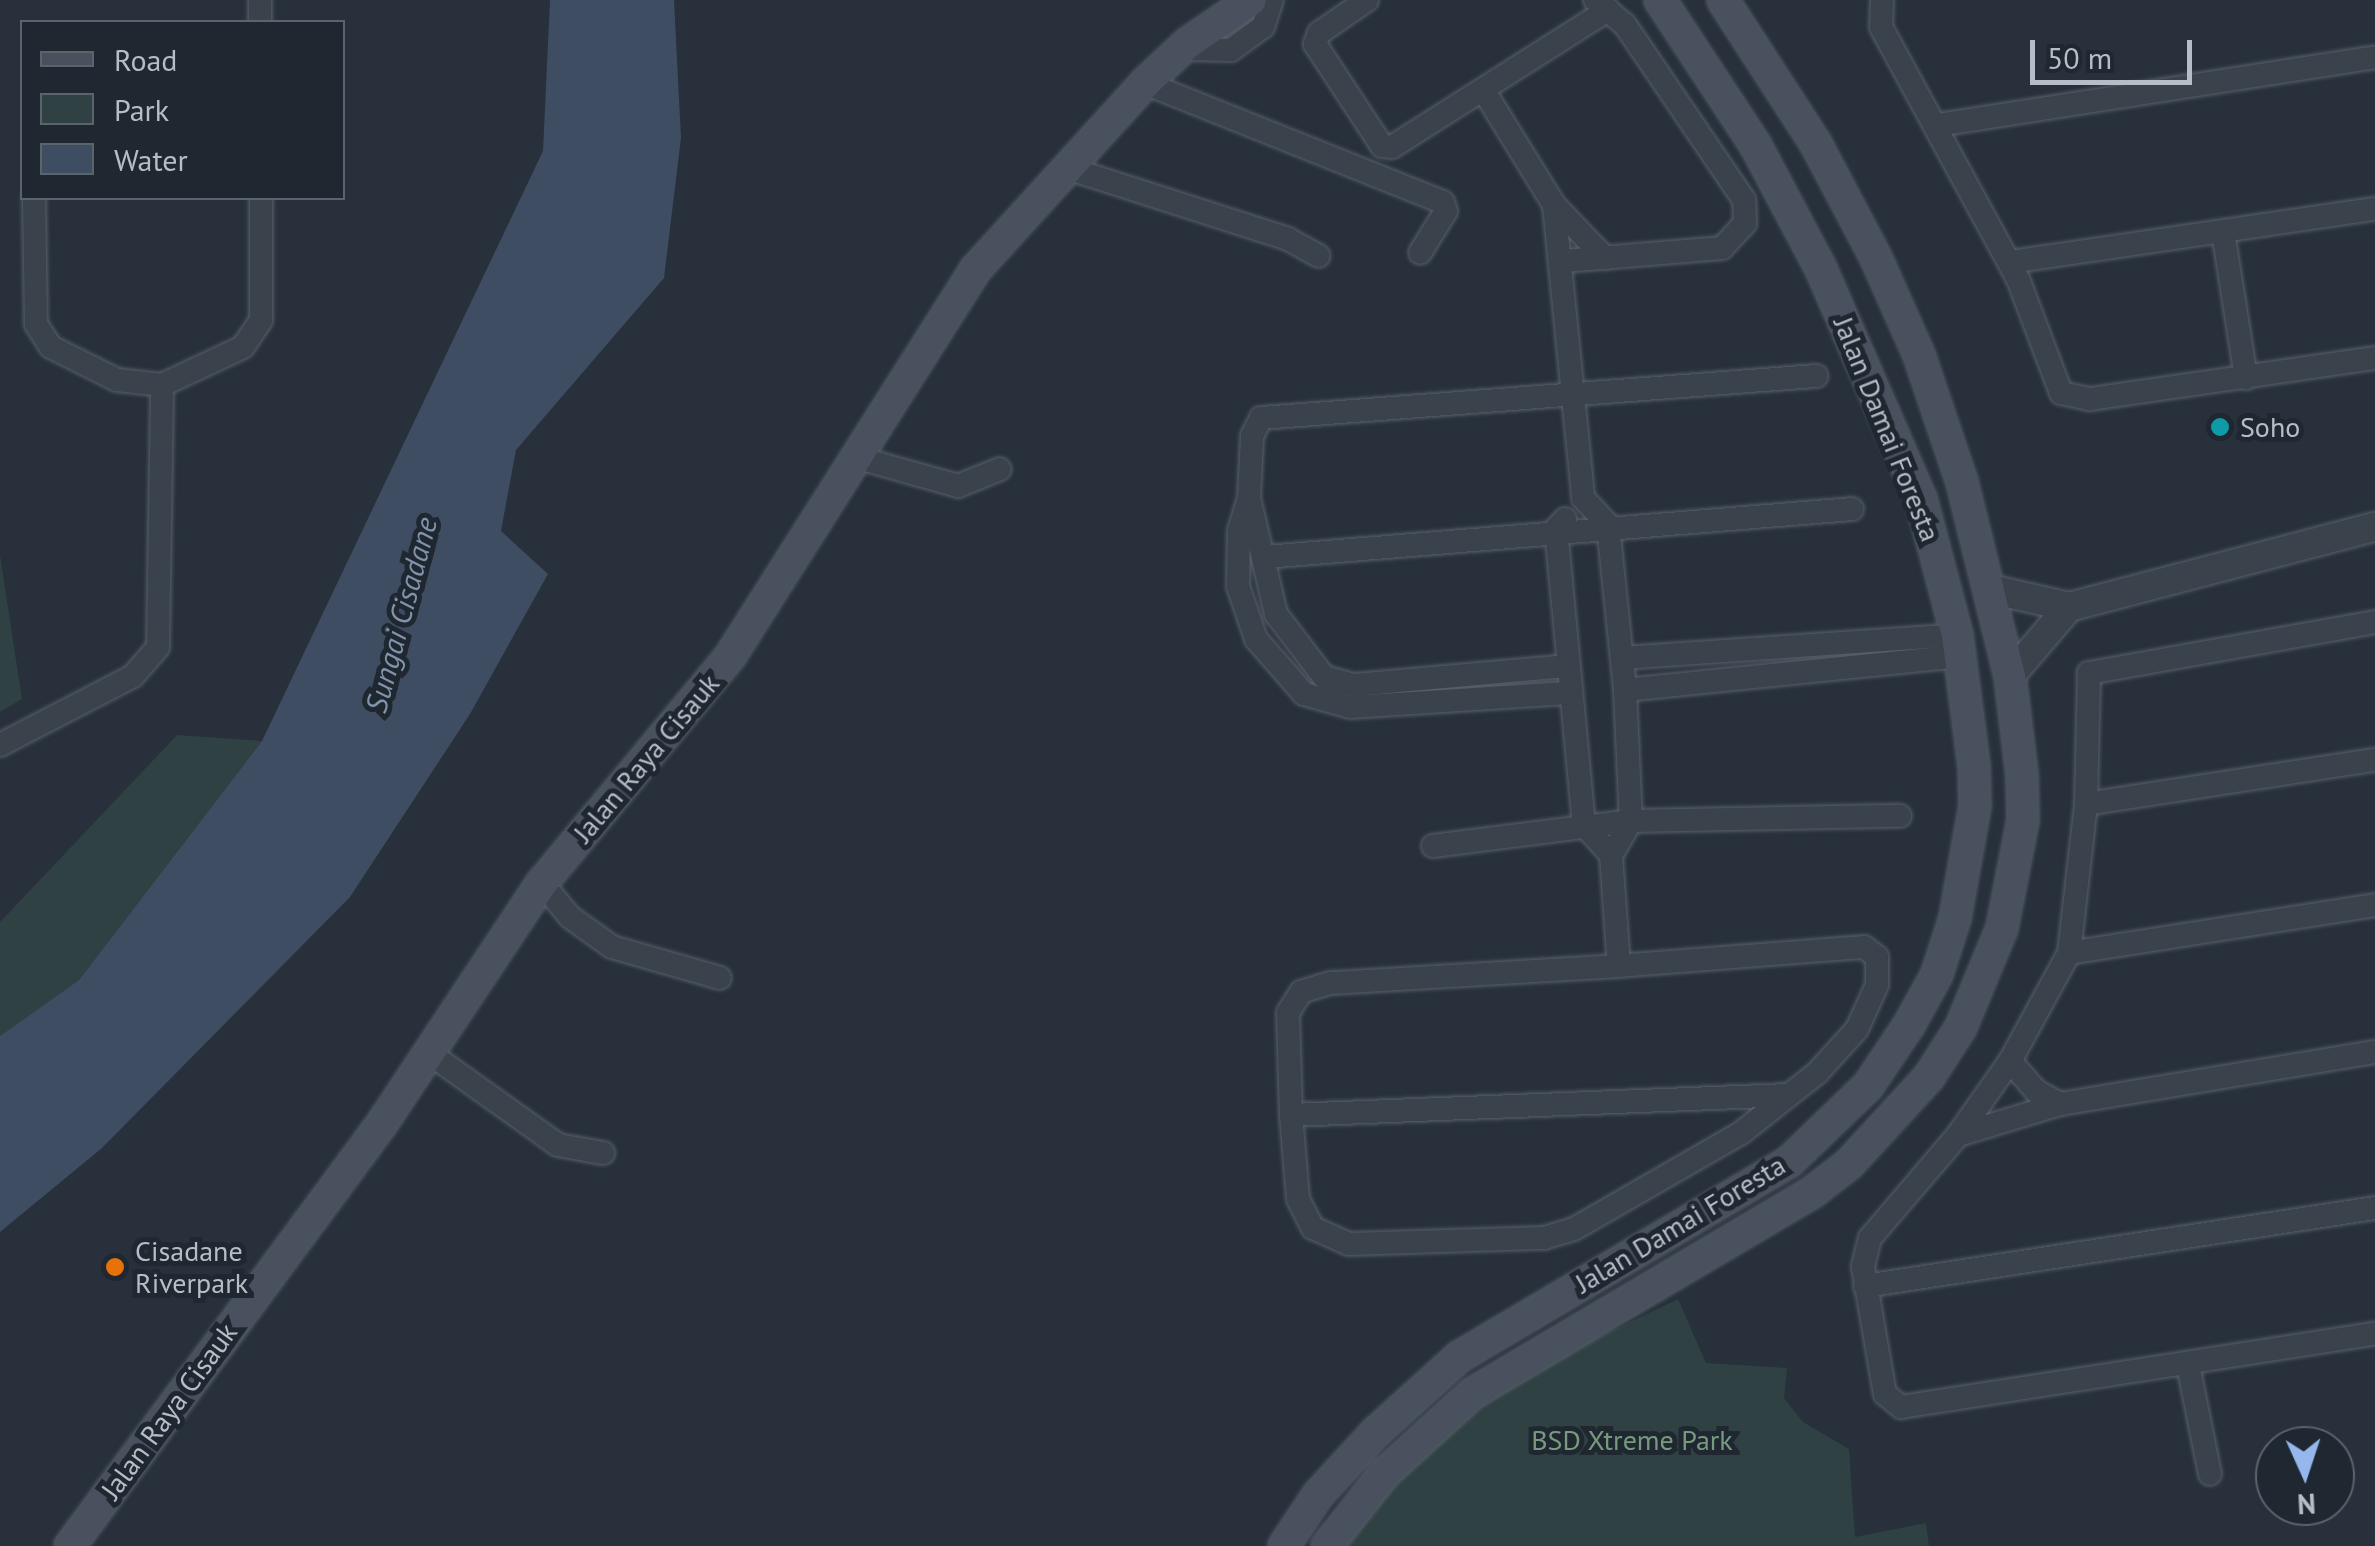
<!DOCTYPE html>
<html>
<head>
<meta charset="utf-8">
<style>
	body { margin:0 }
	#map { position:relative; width:2375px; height:1546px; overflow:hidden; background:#27303b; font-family:"PT Sans",sans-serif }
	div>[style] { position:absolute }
	.green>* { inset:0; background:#2f4142 }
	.water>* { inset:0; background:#3e4d62 }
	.roads { filter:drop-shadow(0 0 2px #58606a) drop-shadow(0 0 2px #58606a) }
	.minor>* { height:22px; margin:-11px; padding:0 11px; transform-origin:11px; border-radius:11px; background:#3a424c }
	.tertiary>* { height:28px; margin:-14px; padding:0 14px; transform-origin:14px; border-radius:14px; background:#3a424c }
	.secondary>* { height:30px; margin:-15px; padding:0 15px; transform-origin:15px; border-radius:15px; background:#49515e }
	.dots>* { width:28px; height:28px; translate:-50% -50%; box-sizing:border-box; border:5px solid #1f2731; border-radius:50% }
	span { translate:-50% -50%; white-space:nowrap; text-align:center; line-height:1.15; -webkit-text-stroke:10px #1f2731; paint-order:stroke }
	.poi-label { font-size:28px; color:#b6bdc7 }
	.left { translate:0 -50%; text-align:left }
	.street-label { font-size:28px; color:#b6bdc7 }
	.park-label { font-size:28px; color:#779a7f }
	.water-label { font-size:30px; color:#8193ab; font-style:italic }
	.legend { position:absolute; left:20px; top:20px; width:325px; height:180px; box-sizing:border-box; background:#1f2731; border:2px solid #5b636d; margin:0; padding:12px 18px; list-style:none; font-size:30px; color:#b6bdc7 }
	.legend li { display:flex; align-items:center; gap:20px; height:50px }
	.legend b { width:50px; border:2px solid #5b636d }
	.north { position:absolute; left:2255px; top:1426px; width:100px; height:100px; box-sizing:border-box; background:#1f2731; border:2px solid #5b636d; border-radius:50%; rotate:177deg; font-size:28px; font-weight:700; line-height:40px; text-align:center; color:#b6bdc7 }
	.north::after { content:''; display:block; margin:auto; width:35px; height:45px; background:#95b7ed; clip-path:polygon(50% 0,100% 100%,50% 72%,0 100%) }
	.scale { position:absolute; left:2030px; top:40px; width:162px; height:45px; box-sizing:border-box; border:5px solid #b6bdc7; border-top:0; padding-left:12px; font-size:30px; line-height:35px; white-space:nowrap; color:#b6bdc7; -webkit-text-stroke:8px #1f2731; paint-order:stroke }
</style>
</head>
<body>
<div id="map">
	<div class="green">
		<div style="clip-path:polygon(0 555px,22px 699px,0 712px)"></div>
		<div style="clip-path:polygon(177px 735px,262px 741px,79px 980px,0 1036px,0 922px)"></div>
		<div style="clip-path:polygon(1678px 1299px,1706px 1363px,1787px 1368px,1784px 1398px,1803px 1422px,1849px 1449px,1855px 1537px,1926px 1523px,1929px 1546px,1346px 1546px,1379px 1489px,1495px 1387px)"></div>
	</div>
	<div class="water">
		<div style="clip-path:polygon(550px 0,674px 0,681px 138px,664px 278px,516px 450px,501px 531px,548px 574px,470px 714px,350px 897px,102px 1148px,0 1232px,0 1036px,79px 980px,262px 741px,543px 151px)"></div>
	</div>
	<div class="roads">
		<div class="minor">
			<div style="left:260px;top:0;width:22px;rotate:90deg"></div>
			<div style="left:1367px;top:0;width:58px;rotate:145.5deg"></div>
			<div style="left:1319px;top:33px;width:12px;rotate:110deg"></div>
			<div style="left:1315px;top:44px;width:122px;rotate:56.7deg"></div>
			<div style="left:1382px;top:146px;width:10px;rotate:6deg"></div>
			<div style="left:1392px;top:147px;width:256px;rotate:-32.4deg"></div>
			<div style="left:1882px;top:0;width:27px;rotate:92deg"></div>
			<div style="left:1881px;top:27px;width:287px;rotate:61.5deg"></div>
			<div style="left:2018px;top:279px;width:122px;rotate:69.3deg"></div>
			<div style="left:2061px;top:393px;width:30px;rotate:12deg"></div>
			<div style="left:2090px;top:399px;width:288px;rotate:-8.2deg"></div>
			<div style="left:1181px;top:49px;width:50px;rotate:1.1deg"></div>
			<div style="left:1231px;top:50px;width:39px;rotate:-36deg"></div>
			<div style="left:1263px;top:27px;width:28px;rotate:-72deg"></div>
			<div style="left:1145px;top:83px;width:321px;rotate:21.8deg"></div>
			<div style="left:1443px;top:202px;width:9px;rotate:72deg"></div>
			<div style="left:1446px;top:211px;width:49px;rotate:121.8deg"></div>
			<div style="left:1484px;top:91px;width:134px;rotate:58.4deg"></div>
			<div style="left:1554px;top:205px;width:74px;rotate:46.1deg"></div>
			<div style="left:1938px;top:125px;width:442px;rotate:-8.8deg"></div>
			<div style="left:1064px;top:167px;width:235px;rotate:17.8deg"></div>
			<div style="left:1288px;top:239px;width:35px;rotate:29deg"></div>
			<div style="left:34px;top:198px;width:126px;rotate:89.1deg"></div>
			<div style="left:36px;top:324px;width:27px;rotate:57deg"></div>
			<div style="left:51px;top:347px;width:74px;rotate:26.6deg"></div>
			<div style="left:117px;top:380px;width:45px;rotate:6.3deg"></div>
			<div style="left:1554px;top:205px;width:294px;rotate:84.3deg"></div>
			<div style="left:1583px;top:498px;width:37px;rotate:47deg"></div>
			<div style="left:1608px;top:525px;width:166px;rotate:84.1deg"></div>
			<div style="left:1625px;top:690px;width:131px;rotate:87.4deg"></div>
			<div style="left:1631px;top:821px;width:39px;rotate:120deg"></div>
			<div style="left:1611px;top:855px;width:111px;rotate:85.9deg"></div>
			<div style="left:1619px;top:966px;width:289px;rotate:176.6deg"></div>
			<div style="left:1330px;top:983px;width:30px;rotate:163deg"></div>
			<div style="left:1301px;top:992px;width:25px;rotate:122deg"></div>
			<div style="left:1288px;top:1013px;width:102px;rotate:88.3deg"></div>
			<div style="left:1291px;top:1115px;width:84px;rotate:85.2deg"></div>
			<div style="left:1298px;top:1199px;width:33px;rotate:63deg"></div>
			<div style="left:1313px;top:1228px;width:39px;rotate:24deg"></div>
			<div style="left:1349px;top:1244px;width:195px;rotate:-1.8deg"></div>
			<div style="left:1544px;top:1238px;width:31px;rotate:-17deg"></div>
			<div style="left:1574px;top:1229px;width:193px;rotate:-29.9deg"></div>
			<div style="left:1741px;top:1133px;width:97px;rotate:-38.3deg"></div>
			<div style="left:1817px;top:1073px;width:59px;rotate:-47.7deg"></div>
			<div style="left:1857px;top:1029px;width:48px;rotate:-65.6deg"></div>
			<div style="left:1877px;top:985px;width:28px;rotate:-90deg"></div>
			<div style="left:1877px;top:957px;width:16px;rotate:-142deg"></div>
			<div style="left:1864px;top:947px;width:246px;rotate:175.6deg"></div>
			<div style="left:2223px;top:232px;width:148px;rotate:81deg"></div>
			<div style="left:1564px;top:261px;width:159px;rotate:-4.7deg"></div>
			<div style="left:1722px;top:248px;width:34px;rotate:-47deg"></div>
			<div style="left:1745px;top:223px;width:23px;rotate:-92deg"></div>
			<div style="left:1744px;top:200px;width:212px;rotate:-124.2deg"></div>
			<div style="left:1625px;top:25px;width:39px;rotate:-140deg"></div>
			<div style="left:2010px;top:262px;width:369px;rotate:-8.3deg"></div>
			<div style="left:855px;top:457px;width:107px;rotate:15.7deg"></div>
			<div style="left:958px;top:486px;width:45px;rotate:-22deg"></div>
			<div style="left:1249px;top:498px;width:119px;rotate:76.9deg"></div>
			<div style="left:1276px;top:614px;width:79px;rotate:52.7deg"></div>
			<div style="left:1324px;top:677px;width:31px;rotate:15deg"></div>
			<div style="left:1354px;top:685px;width:213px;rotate:-5.1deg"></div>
			<div style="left:1565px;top:519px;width:13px;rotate:132deg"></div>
			<div style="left:1556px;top:529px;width:297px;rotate:84.6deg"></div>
			<div style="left:1584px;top:825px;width:40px;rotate:48deg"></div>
			<div style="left:1265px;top:557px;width:589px;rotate:-4.67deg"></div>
			<div style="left:2375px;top:622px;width:291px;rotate:169.9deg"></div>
			<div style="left:2089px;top:673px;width:131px;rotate:91.3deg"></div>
			<div style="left:2086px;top:804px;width:150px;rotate:96.5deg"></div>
			<div style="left:2069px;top:953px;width:123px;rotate:118.6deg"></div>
			<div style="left:2010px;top:1061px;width:90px;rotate:125.1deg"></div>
			<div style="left:1958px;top:1135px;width:135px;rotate:130.5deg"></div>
			<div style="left:1870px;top:1238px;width:30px;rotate:104deg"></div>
			<div style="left:1863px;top:1267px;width:129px;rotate:80.2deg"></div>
			<div style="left:1885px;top:1394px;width:21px;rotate:39deg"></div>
			<div style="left:1901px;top:1407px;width:480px;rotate:-8.8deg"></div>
			<div style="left:1622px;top:658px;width:336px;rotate:-3.9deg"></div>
			<div style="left:1625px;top:690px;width:337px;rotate:-5.8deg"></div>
			<div style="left:1568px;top:693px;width:218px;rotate:176.3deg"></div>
			<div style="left:1350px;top:707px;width:48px;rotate:-164.2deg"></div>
			<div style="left:1304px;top:694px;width:73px;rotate:-131.1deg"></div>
			<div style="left:1256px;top:639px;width:56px;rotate:-108.8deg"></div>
			<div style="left:1238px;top:586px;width:55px;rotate:-89deg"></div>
			<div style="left:1239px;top:531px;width:34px;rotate:-73deg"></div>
			<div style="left:1249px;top:498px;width:62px;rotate:-87.2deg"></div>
			<div style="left:1252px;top:436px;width:20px;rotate:-63deg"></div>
			<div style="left:1261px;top:418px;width:557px;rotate:-4.33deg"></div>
			<div style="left:0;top:745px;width:150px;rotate:-27.4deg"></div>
			<div style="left:133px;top:676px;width:38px;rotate:-49deg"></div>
			<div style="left:158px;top:647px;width:262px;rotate:-89.1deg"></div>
			<div style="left:162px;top:385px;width:89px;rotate:-25.1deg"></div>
			<div style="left:243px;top:347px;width:32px;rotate:-56deg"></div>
			<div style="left:261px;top:320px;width:122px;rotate:-90deg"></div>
			<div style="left:2086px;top:804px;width:292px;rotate:-8.7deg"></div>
			<div style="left:1433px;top:846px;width:200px;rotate:-7.2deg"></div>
			<div style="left:1631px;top:821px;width:269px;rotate:-1.1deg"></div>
			<div style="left:542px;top:883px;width:44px;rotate:50.5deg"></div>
			<div style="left:570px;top:917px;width:52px;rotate:35.5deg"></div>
			<div style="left:612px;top:947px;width:112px;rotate:16deg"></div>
			<div style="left:2069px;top:953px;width:310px;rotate:-8.9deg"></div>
			<div style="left:429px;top:1053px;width:158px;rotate:35.5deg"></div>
			<div style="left:558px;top:1145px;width:46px;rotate:10.1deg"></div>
			<div style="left:2010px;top:1061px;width:40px;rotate:49deg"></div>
			<div style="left:2036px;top:1091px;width:27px;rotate:28deg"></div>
			<div style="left:1291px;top:1115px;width:496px;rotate:-2.3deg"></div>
			<div style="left:1958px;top:1135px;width:107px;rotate:-16.9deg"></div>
			<div style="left:2060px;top:1104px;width:319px;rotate:-9.4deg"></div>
			<div style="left:1865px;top:1286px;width:516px;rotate:-8.7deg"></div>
			<div style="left:2188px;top:1365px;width:111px;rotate:78.6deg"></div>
		</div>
		<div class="tertiary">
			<div style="left:1990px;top:589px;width:81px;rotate:12.8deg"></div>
			<div style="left:2069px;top:607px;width:316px;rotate:-14.7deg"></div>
			<div style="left:2010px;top:676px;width:91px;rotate:-49.5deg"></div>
		</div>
		<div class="secondary">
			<div style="left:70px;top:1546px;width:523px;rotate:-53.55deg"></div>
			<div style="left:381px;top:1125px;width:291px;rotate:-56.4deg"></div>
			<div style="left:542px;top:883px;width:296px;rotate:-50.3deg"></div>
			<div style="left:731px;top:655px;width:456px;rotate:-57.6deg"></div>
			<div style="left:975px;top:270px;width:253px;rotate:-47.7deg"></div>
			<div style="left:1145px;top:83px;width:59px;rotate:-42.9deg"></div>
			<div style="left:1188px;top:43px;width:76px;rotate:-34.3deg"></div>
			<div style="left:1284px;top:1546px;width:61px;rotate:-56.3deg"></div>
			<div style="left:1318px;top:1495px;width:86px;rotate:-47.4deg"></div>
			<div style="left:1376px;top:1432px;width:112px;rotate:-42.1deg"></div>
			<div style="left:1459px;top:1357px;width:385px;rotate:-30.6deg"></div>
			<div style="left:1790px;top:1161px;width:108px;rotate:-43.9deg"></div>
			<div style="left:1868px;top:1086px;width:73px;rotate:-56.1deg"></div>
			<div style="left:1909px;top:1025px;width:58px;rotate:-61.2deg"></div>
			<div style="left:1937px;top:974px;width:59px;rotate:-72.2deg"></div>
			<div style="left:1955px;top:918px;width:114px;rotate:-79.9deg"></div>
			<div style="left:1975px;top:806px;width:40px;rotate:-91.4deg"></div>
			<div style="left:1974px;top:766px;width:132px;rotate:-97.4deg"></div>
			<div style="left:1957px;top:635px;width:141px;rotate:-104.8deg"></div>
			<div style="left:1921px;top:499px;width:253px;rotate:-113.5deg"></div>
			<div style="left:1820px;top:267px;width:137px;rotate:-117.9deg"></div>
			<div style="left:1756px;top:146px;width:175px;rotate:-123.3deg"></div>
			<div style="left:1327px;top:1546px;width:92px;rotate:-51.6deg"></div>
			<div style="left:1384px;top:1474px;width:120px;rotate:-42.3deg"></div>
			<div style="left:1473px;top:1393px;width:396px;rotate:-30.6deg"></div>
			<div style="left:1814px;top:1191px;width:44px;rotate:-37.6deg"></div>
			<div style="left:1849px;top:1164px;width:118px;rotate:-47.4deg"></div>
			<div style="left:1929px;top:1077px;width:59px;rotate:-57.4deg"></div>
			<div style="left:1961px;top:1027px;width:107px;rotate:-67.5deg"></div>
			<div style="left:2002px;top:928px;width:110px;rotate:-79deg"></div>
			<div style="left:2023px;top:820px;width:45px;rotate:-91.3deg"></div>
			<div style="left:2022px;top:775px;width:100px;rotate:-96.9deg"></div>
			<div style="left:2010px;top:676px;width:200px;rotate:-103.9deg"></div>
			<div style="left:1962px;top:482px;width:134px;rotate:-108.7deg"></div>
			<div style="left:1919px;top:355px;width:106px;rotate:-113.9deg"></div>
			<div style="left:1876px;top:258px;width:129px;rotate:-117.8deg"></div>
			<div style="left:1816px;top:144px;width:171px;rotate:-122.9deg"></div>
		</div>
	</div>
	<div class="dots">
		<div style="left:2220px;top:427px;background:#0f9aa8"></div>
		<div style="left:115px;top:1267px;background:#e8710a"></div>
	</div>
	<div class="poi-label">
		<span class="left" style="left:2240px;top:427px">Soho</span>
		<span class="left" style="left:135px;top:1267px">Cisadane<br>Riverpark</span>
	</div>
	<div class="street-label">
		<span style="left:1887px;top:429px;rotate:68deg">Jalan Damai Foresta</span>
		<span style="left:646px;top:758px;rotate:-50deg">Jalan Raya Cisauk</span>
		<span style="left:1680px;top:1224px;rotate:-31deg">Jalan Damai Foresta</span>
		<span style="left:169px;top:1411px;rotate:-54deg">Jalan Raya Cisauk</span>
	</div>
	<div class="park-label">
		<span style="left:1632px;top:1440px">BSD Xtreme Park</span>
	</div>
	<div class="water-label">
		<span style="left:401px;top:615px;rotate:-75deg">Sungai Cisadane</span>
	</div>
	<ul class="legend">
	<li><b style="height:12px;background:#49515e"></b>Road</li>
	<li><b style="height:28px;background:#2f4142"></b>Park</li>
	<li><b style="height:28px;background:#3e4d62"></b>Water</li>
	</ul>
	<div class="north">N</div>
	<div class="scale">50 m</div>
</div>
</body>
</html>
